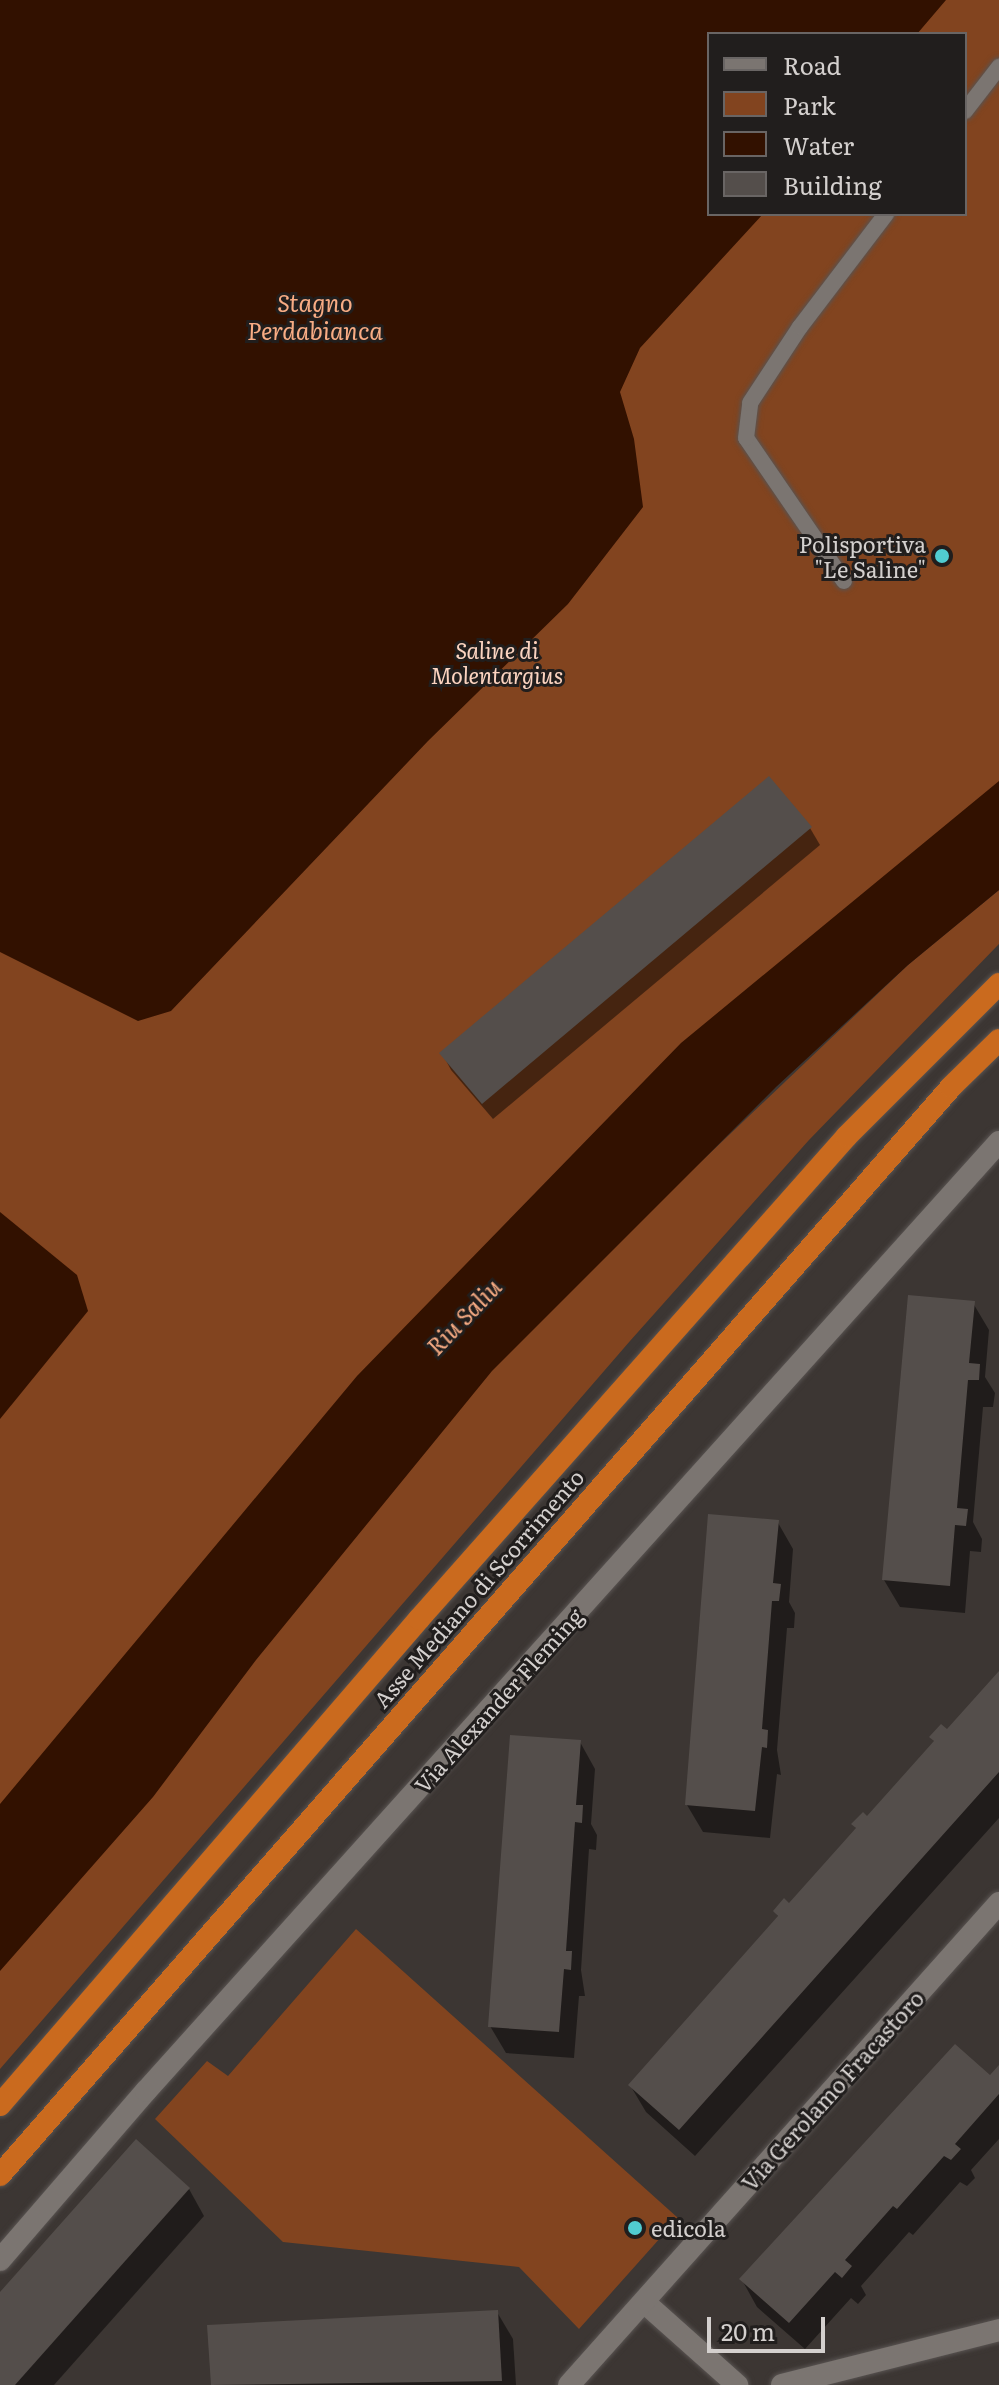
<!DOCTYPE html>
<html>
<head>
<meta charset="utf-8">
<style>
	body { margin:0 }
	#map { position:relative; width:999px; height:2385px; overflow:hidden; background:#3c3633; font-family:Literata,serif }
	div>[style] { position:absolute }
	.green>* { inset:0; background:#82441f }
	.water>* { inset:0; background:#321100 }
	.shadow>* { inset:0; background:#0007 }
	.building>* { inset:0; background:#544e4b }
	.roads { filter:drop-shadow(0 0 2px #585351) drop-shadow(0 0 2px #585351) }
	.service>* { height:16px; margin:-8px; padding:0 8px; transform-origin:8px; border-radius:8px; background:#7b7571 }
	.minor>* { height:22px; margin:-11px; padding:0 11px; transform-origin:11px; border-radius:11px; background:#7b7571 }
	.trunk>* { height:22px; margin:-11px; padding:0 11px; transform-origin:11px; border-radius:11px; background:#ca6a1e }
	.dots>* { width:22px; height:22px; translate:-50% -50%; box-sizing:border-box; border:4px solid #211e1d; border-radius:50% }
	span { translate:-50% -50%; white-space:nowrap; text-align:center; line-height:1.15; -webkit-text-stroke:6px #211e1d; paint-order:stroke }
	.poi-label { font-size:22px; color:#d4d0ce }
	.right { translate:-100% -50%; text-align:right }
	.left { translate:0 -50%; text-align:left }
	.park-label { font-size:22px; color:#fcd4c0; font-style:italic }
	.street-label { font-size:22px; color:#d4d0ce }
	.water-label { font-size:24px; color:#f8ac84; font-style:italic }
	.legend { position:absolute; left:707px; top:32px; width:260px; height:184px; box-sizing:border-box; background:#211e1d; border:2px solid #696564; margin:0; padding:10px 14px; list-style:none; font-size:24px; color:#d4d0ce }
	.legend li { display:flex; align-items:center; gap:16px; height:40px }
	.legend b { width:40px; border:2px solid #696564 }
	.scale { position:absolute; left:707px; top:2317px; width:118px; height:36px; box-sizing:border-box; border:4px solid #d4d0ce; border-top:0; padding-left:10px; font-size:24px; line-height:28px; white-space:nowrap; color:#d4d0ce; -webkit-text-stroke:6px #211e1d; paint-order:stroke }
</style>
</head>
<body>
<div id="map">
	<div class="green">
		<div style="clip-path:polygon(evenodd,0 0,999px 0,999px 878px,768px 1085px,687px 1175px,908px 965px,999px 890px,999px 944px,809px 1140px,630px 1341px,0 2069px,0 0,709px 34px,965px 34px,965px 214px,709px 214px,709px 34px)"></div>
		<div style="clip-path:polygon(356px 1929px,678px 2218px,579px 2329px,519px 2267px,283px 2242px,155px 2119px,207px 2061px,228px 2076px)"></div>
	</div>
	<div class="water">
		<div style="clip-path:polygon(0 0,946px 0,917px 34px,709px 34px,709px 214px,763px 214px,640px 348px,620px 392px,634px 439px,643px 507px,568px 604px,428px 741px,171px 1011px,138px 1021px,0 952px)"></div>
		<div style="clip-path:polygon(999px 781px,999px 890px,908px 965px,776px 1087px,492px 1371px,256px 1660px,153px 1797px,0 1971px,0 1804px,357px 1376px,681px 1043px)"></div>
		<div style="clip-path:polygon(0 1212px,77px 1275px,88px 1311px,0 1419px)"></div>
	</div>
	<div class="shadow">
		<div style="clip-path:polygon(810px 828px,820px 845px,493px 1119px,451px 1070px,442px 1053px)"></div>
		<div style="clip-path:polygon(973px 1303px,989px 1330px,985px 1377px,995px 1393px,993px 1407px,983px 1407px,973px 1522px,982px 1539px,981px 1552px,970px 1551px,965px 1613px,900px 1607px,884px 1580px)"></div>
		<div style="clip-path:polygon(777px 1521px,793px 1549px,789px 1602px,795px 1613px,794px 1628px,787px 1628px,777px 1750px,781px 1775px,777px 1774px,770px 1838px,703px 1832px,687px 1805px)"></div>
		<div style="clip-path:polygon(999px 1674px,999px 1818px,695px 2156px,646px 2112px,630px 2085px,779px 1918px,775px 1912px,789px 1906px,857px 1830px,854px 1824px,867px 1819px,935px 1743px,932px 1737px,947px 1732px)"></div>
		<div style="clip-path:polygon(580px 1742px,595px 1769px,591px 1824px,597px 1835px,596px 1850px,589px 1849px,581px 1970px,585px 1996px,579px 1996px,574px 2058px,506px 2053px,490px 2026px)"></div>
		<div style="clip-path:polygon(999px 2068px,999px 2139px,971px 2170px,975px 2178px,967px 2186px,960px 2182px,913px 2235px,909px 2232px,861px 2286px,866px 2295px,858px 2304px,851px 2298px,805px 2349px,757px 2307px,742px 2280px)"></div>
		<div style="clip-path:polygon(189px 2189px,204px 2216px,54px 2385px,0 2385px,0 2295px)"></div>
		<div style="clip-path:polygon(497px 2312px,513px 2339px,516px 2385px,213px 2385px,209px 2327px)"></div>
	</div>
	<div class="building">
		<div style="clip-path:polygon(769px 776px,812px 827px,482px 1104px,439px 1053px)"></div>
		<div style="clip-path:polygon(908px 1295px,975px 1301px,969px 1363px,980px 1364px,979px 1380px,968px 1380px,957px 1508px,968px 1509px,966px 1526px,955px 1525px,950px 1586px,882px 1580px)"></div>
		<div style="clip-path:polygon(708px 1514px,779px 1520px,773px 1583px,781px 1584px,779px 1601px,772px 1601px,762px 1729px,768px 1730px,767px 1748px,762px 1747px,755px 1811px,685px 1805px)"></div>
		<div style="clip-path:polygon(999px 1671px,999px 1772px,679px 2130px,628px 2085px,778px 1916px,773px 1911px,784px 1898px,789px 1903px,856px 1828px,851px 1824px,863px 1812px,867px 1816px,934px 1741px,929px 1737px,941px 1724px,947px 1729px)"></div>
		<div style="clip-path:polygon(510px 1735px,581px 1740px,576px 1805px,583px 1805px,582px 1823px,575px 1822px,566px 1951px,572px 1951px,571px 1970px,564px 1969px,559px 2032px,488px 2027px)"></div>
		<div style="clip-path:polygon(955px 2044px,990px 2075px,999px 2065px,999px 2094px,955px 2144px,961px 2149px,951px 2160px,944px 2156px,897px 2209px,893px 2206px,845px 2260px,852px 2266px,842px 2278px,835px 2272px,789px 2323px,739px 2279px)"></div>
		<div style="clip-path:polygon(136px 2139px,190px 2188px,15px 2385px,0 2385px,0 2292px)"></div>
		<div style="clip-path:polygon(498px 2310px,502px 2381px,211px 2385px,207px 2325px)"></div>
	</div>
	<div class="roads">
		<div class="service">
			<div style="left:965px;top:111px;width:56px;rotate:-52.3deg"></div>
			<div style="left:844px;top:581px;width:173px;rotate:-124.4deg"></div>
			<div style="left:746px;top:438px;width:35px;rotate:-83deg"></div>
			<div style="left:750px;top:403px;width:91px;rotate:-56.7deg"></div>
			<div style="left:800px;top:327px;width:142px;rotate:-52.7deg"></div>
		</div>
		<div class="minor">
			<div style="left:0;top:2260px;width:223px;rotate:-49.2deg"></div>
			<div style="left:146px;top:2091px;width:1276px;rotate:-48.05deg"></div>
			<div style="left:644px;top:2302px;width:125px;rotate:41.7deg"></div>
			<div style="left:569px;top:2385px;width:646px;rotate:-48.26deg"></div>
			<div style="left:782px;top:2385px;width:224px;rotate:-14.2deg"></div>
		</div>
		<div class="trunk">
			<div style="left:0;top:2105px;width:642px;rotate:-49.23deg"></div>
			<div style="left:419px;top:1619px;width:645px;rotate:-48.45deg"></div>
			<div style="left:847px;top:1136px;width:215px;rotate:-45deg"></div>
			<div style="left:0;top:2175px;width:1445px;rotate:-48.84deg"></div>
			<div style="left:951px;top:1087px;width:67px;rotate:-44.4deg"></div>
		</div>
	</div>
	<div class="dots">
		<div style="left:942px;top:556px;background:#51ccd1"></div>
		<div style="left:635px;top:2228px;background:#51ccd1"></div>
	</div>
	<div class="poi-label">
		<span class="right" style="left:926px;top:556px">Polisportiva<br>"Le Saline"</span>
		<span class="left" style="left:651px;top:2228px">edicola</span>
	</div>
	<div class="park-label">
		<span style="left:497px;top:662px">Saline di<br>Molentargius</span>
	</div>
	<div class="street-label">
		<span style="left:478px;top:1588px;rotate:-49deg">Asse Mediano di Scorrimento</span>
		<span style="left:498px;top:1700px;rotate:-48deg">Via Alexander Fleming</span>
		<span style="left:832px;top:2090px;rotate:-48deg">Via Gerolamo Fracastoro</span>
	</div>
	<div class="water-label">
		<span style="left:315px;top:316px">Stagno<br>Perdabianca</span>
		<span style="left:463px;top:1316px;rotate:-46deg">Riu Saliu</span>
	</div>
	<ul class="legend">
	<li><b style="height:10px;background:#7b7571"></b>Road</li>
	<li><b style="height:22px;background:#82441f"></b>Park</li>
	<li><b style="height:22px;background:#321100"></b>Water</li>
	<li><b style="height:22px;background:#544e4b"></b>Building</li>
	</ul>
	<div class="scale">20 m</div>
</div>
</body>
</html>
